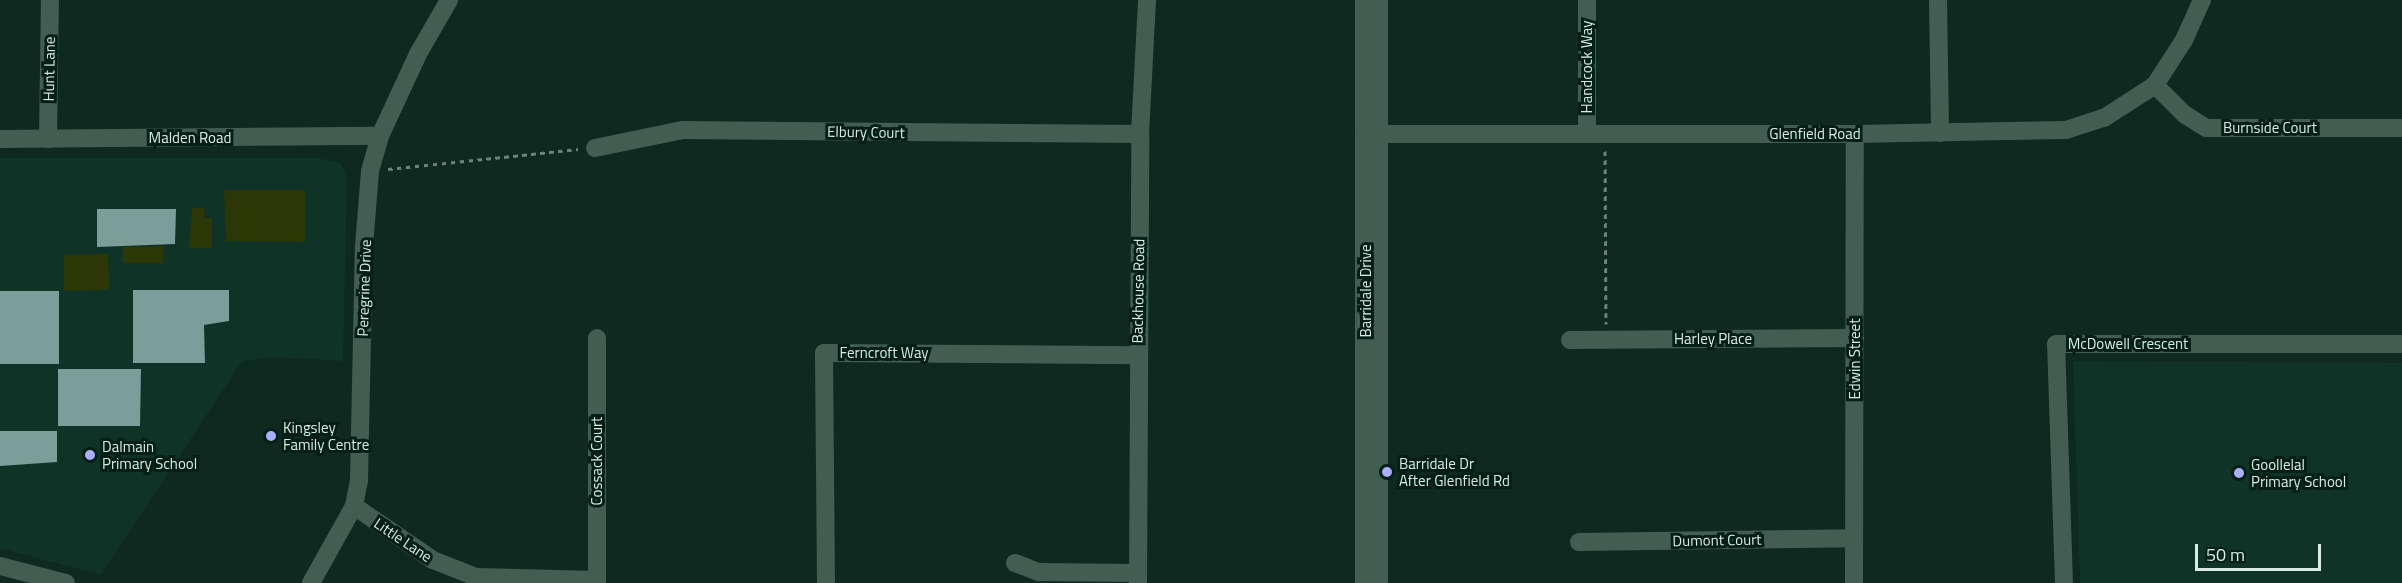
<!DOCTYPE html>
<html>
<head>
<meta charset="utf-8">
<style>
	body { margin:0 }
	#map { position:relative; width:2402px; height:583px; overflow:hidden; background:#0e291f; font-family:"Titillium Web",sans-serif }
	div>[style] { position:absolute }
	.built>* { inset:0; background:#0f3326 }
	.green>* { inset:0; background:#2c3606 }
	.building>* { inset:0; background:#7b9e9b }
	.path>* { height:3px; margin-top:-1.5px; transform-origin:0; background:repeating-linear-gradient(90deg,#6d837a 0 4.5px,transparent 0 9px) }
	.minor>* { height:18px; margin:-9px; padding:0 9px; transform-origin:9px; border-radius:9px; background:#425e52 }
	.dots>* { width:16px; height:16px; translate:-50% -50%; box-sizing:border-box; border:3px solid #041f15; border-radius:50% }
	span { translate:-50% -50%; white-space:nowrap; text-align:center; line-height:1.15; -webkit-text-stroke:6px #041f15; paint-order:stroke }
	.street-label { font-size:15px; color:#daeae2 }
	.poi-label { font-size:15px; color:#daeae2 }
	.left { translate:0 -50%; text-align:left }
	.scale { position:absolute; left:2195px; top:544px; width:126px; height:27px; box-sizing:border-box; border:3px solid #daeae2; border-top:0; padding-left:8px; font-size:18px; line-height:21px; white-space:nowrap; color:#daeae2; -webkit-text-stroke:4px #041f15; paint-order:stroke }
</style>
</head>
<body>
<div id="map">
	<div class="built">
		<div style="clip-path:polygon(0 158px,318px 158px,341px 163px,347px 179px,343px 361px,273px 357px,242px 361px,101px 575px,0 548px)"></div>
		<div style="clip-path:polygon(2073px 361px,2402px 363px,2402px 583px,2080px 583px)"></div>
	</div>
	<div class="green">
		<div style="clip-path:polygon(224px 190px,305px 190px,305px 242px,226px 241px)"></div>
		<div style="clip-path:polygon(192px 208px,204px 208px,205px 218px,212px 218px,212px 248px,189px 248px)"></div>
		<div style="clip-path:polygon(163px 246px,163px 263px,123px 263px,123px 247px)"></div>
		<div style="clip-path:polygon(108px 254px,109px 290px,64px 291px,64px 255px)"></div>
	</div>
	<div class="building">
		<div style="clip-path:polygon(97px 209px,176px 209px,175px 244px,97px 247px)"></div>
		<div style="clip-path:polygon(133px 290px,229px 290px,229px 321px,204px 325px,205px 363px,133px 363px)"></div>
		<div style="clip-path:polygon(0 291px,59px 291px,59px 364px,0 364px)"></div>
		<div style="clip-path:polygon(58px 369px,141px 369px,140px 426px,58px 426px)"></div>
		<div style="clip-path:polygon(0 431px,57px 431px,57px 462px,0 466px)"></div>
	</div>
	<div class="path">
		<div style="left:1605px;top:151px;width:173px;rotate:89.7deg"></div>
		<div style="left:388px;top:169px;width:191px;rotate:-6deg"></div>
	</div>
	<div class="minor">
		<div style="left:1364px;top:0;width:583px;rotate:90deg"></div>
		<div style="left:1379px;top:0;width:583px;rotate:90deg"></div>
		<div style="left:1587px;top:0;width:134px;rotate:90deg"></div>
		<div style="left:1938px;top:0;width:133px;rotate:89.1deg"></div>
		<div style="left:2155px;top:85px;width:41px;rotate:45deg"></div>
		<div style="left:2184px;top:114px;width:26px;rotate:32deg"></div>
		<div style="left:2206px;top:128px;width:196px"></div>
		<div style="left:1366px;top:134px;width:489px"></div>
		<div style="left:1855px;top:134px;width:211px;rotate:-1.1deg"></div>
		<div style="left:2066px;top:130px;width:40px;rotate:-18deg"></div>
		<div style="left:2104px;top:118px;width:61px;rotate:-32.9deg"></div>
		<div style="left:2155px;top:85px;width:54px;rotate:-57.2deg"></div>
		<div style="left:2184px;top:40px;width:44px;rotate:-65.8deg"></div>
		<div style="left:0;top:139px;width:380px;rotate:-0.5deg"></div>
		<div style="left:48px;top:139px;width:139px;rotate:-89.2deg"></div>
		<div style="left:595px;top:148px;width:90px;rotate:-11.6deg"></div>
		<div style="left:683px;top:130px;width:457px;rotate:0.5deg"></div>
		<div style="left:597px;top:338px;width:245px;rotate:90deg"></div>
		<div style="left:1570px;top:340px;width:285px;rotate:-0.4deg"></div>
		<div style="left:354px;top:506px;width:96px;rotate:34.4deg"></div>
		<div style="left:433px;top:560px;width:46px;rotate:21.6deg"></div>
		<div style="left:476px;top:577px;width:121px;rotate:1.4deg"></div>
		<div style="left:1579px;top:542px;width:275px;rotate:-0.8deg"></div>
		<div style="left:1015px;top:563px;width:26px;rotate:21deg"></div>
		<div style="left:1039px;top:572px;width:99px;rotate:0.6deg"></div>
		<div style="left:0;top:566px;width:68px;rotate:14.4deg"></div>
		<div style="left:311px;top:583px;width:88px;rotate:-60.8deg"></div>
		<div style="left:354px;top:506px;width:26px;rotate:-79deg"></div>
		<div style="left:359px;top:480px;width:234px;rotate:-88.8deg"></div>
		<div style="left:364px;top:246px;width:75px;rotate:-85.4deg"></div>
		<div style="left:370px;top:171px;width:36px;rotate:-74deg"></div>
		<div style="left:380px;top:136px;width:90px;rotate:-65.1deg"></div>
		<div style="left:418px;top:54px;width:62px;rotate:-60.1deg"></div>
		<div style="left:826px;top:583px;width:230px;rotate:-90.5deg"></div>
		<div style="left:824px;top:353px;width:314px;rotate:0.4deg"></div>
		<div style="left:1138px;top:583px;width:449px;rotate:-89.7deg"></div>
		<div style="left:1140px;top:134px;width:134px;rotate:-87deg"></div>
		<div style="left:1854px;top:583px;width:449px;rotate:-89.9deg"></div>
		<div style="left:2064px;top:583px;width:239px;rotate:-91.9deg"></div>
		<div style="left:2056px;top:344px;width:346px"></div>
	</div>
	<div class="dots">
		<div style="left:271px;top:436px;background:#abaffb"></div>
		<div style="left:90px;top:455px;background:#abaffb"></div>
		<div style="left:1387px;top:472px;background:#abaffb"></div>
		<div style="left:2239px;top:473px;background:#abaffb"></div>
	</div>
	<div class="street-label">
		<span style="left:1587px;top:67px;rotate:-90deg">Handcock Way</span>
		<span style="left:49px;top:69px;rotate:-89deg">Hunt Lane</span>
		<span style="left:2270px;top:128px">Burnside Court</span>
		<span style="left:866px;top:132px;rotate:1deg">Elbury Court</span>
		<span style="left:1815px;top:134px">Glenfield Road</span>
		<span style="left:190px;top:138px">Malden Road</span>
		<span style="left:364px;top:288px;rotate:-88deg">Peregrine Drive</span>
		<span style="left:1138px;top:291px;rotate:-89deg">Backhouse Road</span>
		<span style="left:1366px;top:291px;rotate:-90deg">Barridale Drive</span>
		<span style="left:1713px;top:339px">Harley Place</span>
		<span style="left:2128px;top:344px">McDowell Crescent</span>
		<span style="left:884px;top:353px">Ferncroft Way</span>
		<span style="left:1855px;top:359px;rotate:-90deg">Edwin Street</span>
		<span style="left:597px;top:461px;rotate:-90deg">Cossack Court</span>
		<span style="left:403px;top:540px;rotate:34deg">Little Lane</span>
		<span style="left:1717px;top:540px;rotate:-1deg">Dumont Court</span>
	</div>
	<div class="poi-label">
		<span class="left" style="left:283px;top:436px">Kingsley<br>Family Centre</span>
		<span class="left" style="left:102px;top:455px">Dalmain<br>Primary School</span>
		<span class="left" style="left:1399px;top:472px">Barridale Dr<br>After Glenfield Rd</span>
		<span class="left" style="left:2251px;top:473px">Goollelal<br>Primary School</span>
	</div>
	<div class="scale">50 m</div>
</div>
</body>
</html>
